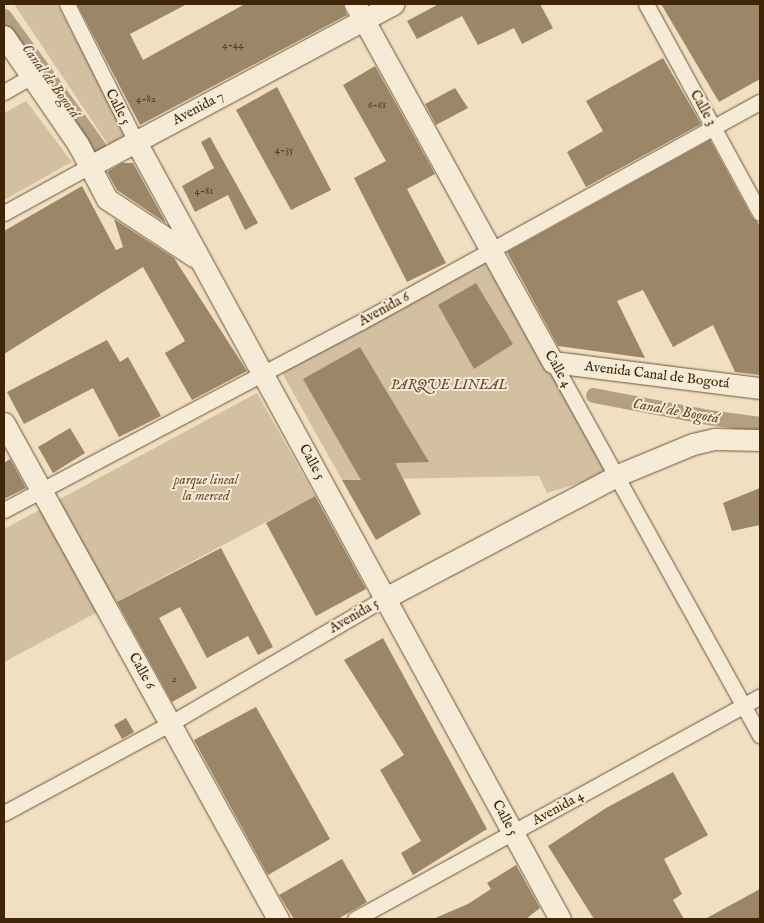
<!DOCTYPE html>
<html>
<head>
<meta charset="utf-8">
<style>
	body { margin:0 }
	#map { position:relative; width:764px; height:923px; overflow:hidden; background:#f0e0c1; font-family:"IM FELL English",serif }
	div>[style] { position:absolute }
	.green>* { inset:0; background:#d2c0a1 }
	.canal>* { height:15px; margin:-7.5px; padding:0 7.5px; transform-origin:7.5px; border-radius:7.5px; background:#b4a081 }
	.building>* { inset:0; background:#9b8667 }
	.roads { filter:drop-shadow(0 0 1px #6b5334) drop-shadow(0 0 1px #6b5334) }
	.street>* { height:15px; margin:-7.5px; padding:0 7.5px; transform-origin:7.5px; border-radius:7.5px; background:#f5ebd7 }
	.secondary>* { height:21px; margin:-10.5px; padding:0 10.5px; transform-origin:10.5px; border-radius:10.5px; background:#f5ebd7 }
	span { translate:-50% -50%; white-space:nowrap; text-align:center; line-height:1.15; -webkit-text-stroke:4px #f5ebd7; paint-order:stroke }
	.number-label { font-size:11px; color:#563c1e }
	.number-label span { -webkit-text-stroke-width:0 }
	.street-label { font-size:14px; color:#3f2405 }
	.park-label { font-size:14px; color:#644b2c; font-style:italic }
	.water-label { font-size:15px; color:#62492a; font-style:italic }
	.frame { position:absolute; inset:0; border:5px solid #3f2405; pointer-events:none }
</style>
</head>
<body>
<div id="map">
	<div class="green">
		<div style="clip-path:polygon(14px 4px,57px 4px,126px 134px,109px 146px)"></div>
		<div style="clip-path:polygon(26px 101px,72px 162px,4px 200px,4px 113px)"></div>
		<div style="clip-path:polygon(483px 260px,610px 474px,547px 493px,539px 476px,342px 480px,281px 371px)"></div>
		<div style="clip-path:polygon(257px 393px,315px 496px,4px 662px,4px 529px)"></div>
	</div>
	<div class="canal">
		<div style="left:4px;top:16px;width:160px;rotate:54.1deg"></div>
		<div style="left:593px;top:395px;width:117px;rotate:10.8deg"></div>
		<div style="left:708px;top:417px;width:52px;rotate:7.7deg"></div>
	</div>
	<div class="building">
		<div style="clip-path:polygon(77px 4px,187px 4px,130px 34px,143px 60px,245px 4px,343px 4px,347px 15px,140px 125px)"></div>
		<div style="clip-path:polygon(439px 4px,540px 4px,553px 28px,522px 44px,514px 28px,478px 45px,462px 16px,417px 39px,407px 21px)"></div>
		<div style="clip-path:polygon(661px 4px,760px 4px,760px 79px,719px 102px)"></div>
		<div style="clip-path:polygon(663px 58px,701px 124px,586px 187px,567px 152px,603px 131px,586px 101px)"></div>
		<div style="clip-path:polygon(375px 66px,435px 174px,407px 189px,446px 263px,407px 282px,354px 178px,386px 161px,343px 85px)"></div>
		<div style="clip-path:polygon(277px 87px,331px 190px,291px 210px,236px 110px)"></div>
		<div style="clip-path:polygon(455px 88px,468px 108px,436px 125px,425px 104px)"></div>
		<div style="clip-path:polygon(210px 137px,258px 223px,245px 230px,228px 195px,195px 212px,182px 186px,214px 168px,201px 142px)"></div>
		<div style="clip-path:polygon(710px 140px,752px 217px,760px 225px,760px 375px,735px 372px,713px 325px,673px 347px,643px 290px,617px 301px,645px 358px,558px 346px,507px 252px)"></div>
		<div style="clip-path:polygon(122px 163px,133px 163px,166px 223px,117px 190px,107px 172px)"></div>
		<div style="clip-path:polygon(82px 186px,116px 250px,123px 247px,114px 219px,174px 258px,247px 371px,192px 400px,165px 353px,185px 341px,143px 267px,4px 354px,4px 231px)"></div>
		<div style="clip-path:polygon(476px 283px,513px 344px,474px 369px,438px 305px)"></div>
		<div style="clip-path:polygon(107px 340px,120px 362px,128px 357px,161px 416px,119px 437px,93px 388px,24px 424px,7px 392px)"></div>
		<div style="clip-path:polygon(360px 347px,429px 462px,395px 463px,421px 514px,376px 540px,342px 480px,361px 480px,303px 379px)"></div>
		<div style="clip-path:polygon(70px 428px,85px 453px,53px 473px,38px 447px)"></div>
		<div style="clip-path:polygon(10px 459px,26px 488px,4px 499px,4px 463px)"></div>
		<div style="clip-path:polygon(760px 488px,760px 525px,732px 531px,723px 503px)"></div>
		<div style="clip-path:polygon(315px 496px,366px 589px,316px 616px,266px 523px)"></div>
		<div style="clip-path:polygon(221px 548px,273px 647px,258px 655px,248px 636px,207px 658px,180px 607px,159px 618px,197px 688px,172px 702px,117px 602px)"></div>
		<div style="clip-path:polygon(383px 638px,487px 829px,413px 875px,401px 853px,421px 841px,380px 770px,404px 755px,344px 660px)"></div>
		<div style="clip-path:polygon(256px 707px,330px 839px,268px 875px,194px 740px)"></div>
		<div style="clip-path:polygon(126px 718px,134px 732px,122px 739px,114px 725px)"></div>
		<div style="clip-path:polygon(673px 772px,708px 835px,664px 859px,682px 894px,673px 900px,684px 919px,594px 919px,548px 846px,606px 808px)"></div>
		<div style="clip-path:polygon(342px 859px,367px 902px,338px 919px,294px 919px,279px 895px)"></div>
		<div style="clip-path:polygon(516px 865px,540px 908px,526px 919px,433px 919px,468px 904px,491px 889px,487px 883px)"></div>
		<div style="clip-path:polygon(760px 889px,760px 919px,705px 919px)"></div>
	</div>
	<div class="roads">
		<div class="street">
			<div style="left:67px;top:4px;width:154px;rotate:63.4deg"></div>
			<div style="left:646px;top:4px;width:238px;rotate:61.4deg"></div>
			<div style="left:4px;top:92px;width:34px;rotate:-30deg"></div>
			<div style="left:4px;top:213px;width:98px;rotate:-28.7deg"></div>
			<div style="left:553px;top:362px;width:427px;rotate:61deg"></div>
			<div style="left:4px;top:510px;width:401px;rotate:-27.8deg"></div>
			<div style="left:359px;top:323px;width:458px;rotate:-28.9deg"></div>
			<div style="left:4px;top:813px;width:190px;rotate:-28.3deg"></div>
			<div style="left:171px;top:723px;width:250px;rotate:-30.3deg"></div>
			<div style="left:355px;top:919px;width:462px;rotate:-28.8deg"></div>
		</div>
		<div class="secondary">
			<div style="left:355px;top:4px;width:409px;rotate:61.1deg"></div>
			<div style="left:553px;top:362px;width:209px;rotate:7.2deg"></div>
			<div style="left:4px;top:36px;width:131px;rotate:55.6deg"></div>
			<div style="left:78px;top:144px;width:62px;rotate:62.2deg"></div>
			<div style="left:107px;top:199px;width:105px;rotate:33.4deg"></div>
			<div style="left:136px;top:142px;width:885px;rotate:61.38deg"></div>
			<div style="left:90px;top:166px;width:344px;rotate:-28.1deg"></div>
			<div style="left:4px;top:423px;width:567px;rotate:61.08deg"></div>
			<div style="left:387px;top:597px;width:261px;rotate:-27.8deg"></div>
			<div style="left:618px;top:475px;width:81px;rotate:-22.5deg"></div>
			<div style="left:693px;top:444px;width:23px;rotate:-13deg"></div>
			<div style="left:715px;top:439px;width:45px;rotate:1.3deg"></div>
		</div>
	</div>
	<div class="number-label">
		<span style="left:233px;top:45px">4-44</span>
		<span style="left:146px;top:99px">4-82</span>
		<span style="left:377px;top:105px">6-61</span>
		<span style="left:284px;top:150px">4-35</span>
		<span style="left:204px;top:191px">4-81</span>
		<span style="left:174px;top:679px">2</span>
	</div>
	<div class="street-label">
		<span style="left:118px;top:107px;rotate:63deg">Calle 5</span>
		<span style="left:198px;top:108px;rotate:-28deg">Avenida 7</span>
		<span style="left:703px;top:108px;rotate:61deg">Calle 3</span>
		<span style="left:384px;top:309px;rotate:-29deg">Avenida 6</span>
		<span style="left:558px;top:369px;rotate:61deg">Calle 4</span>
		<span style="left:657px;top:375px;rotate:7deg">Avenida Canal de Bogotá</span>
		<span style="left:312px;top:462px;rotate:61deg">Calle 5</span>
		<span style="left:354px;top:616px;rotate:-30deg">Avenida 5</span>
		<span style="left:142px;top:671px;rotate:61deg">Calle 6</span>
		<span style="left:558px;top:808px;rotate:-29deg">Avenida 4</span>
		<span style="left:505px;top:818px;rotate:62deg">Calle 5</span>
	</div>
	<div class="park-label">
		<span style="left:449px;top:385px">PARQUE LINEAL</span>
		<span style="left:206px;top:488px">parque lineal<br>la merced</span>
	</div>
	<div class="water-label">
		<span style="left:51px;top:81px;rotate:54deg">Canal de Bogotá</span>
		<span style="left:676px;top:411px;rotate:10deg">Canal de Bogotá</span>
	</div>
	<div class="frame"></div>
</div>
</body>
</html>
